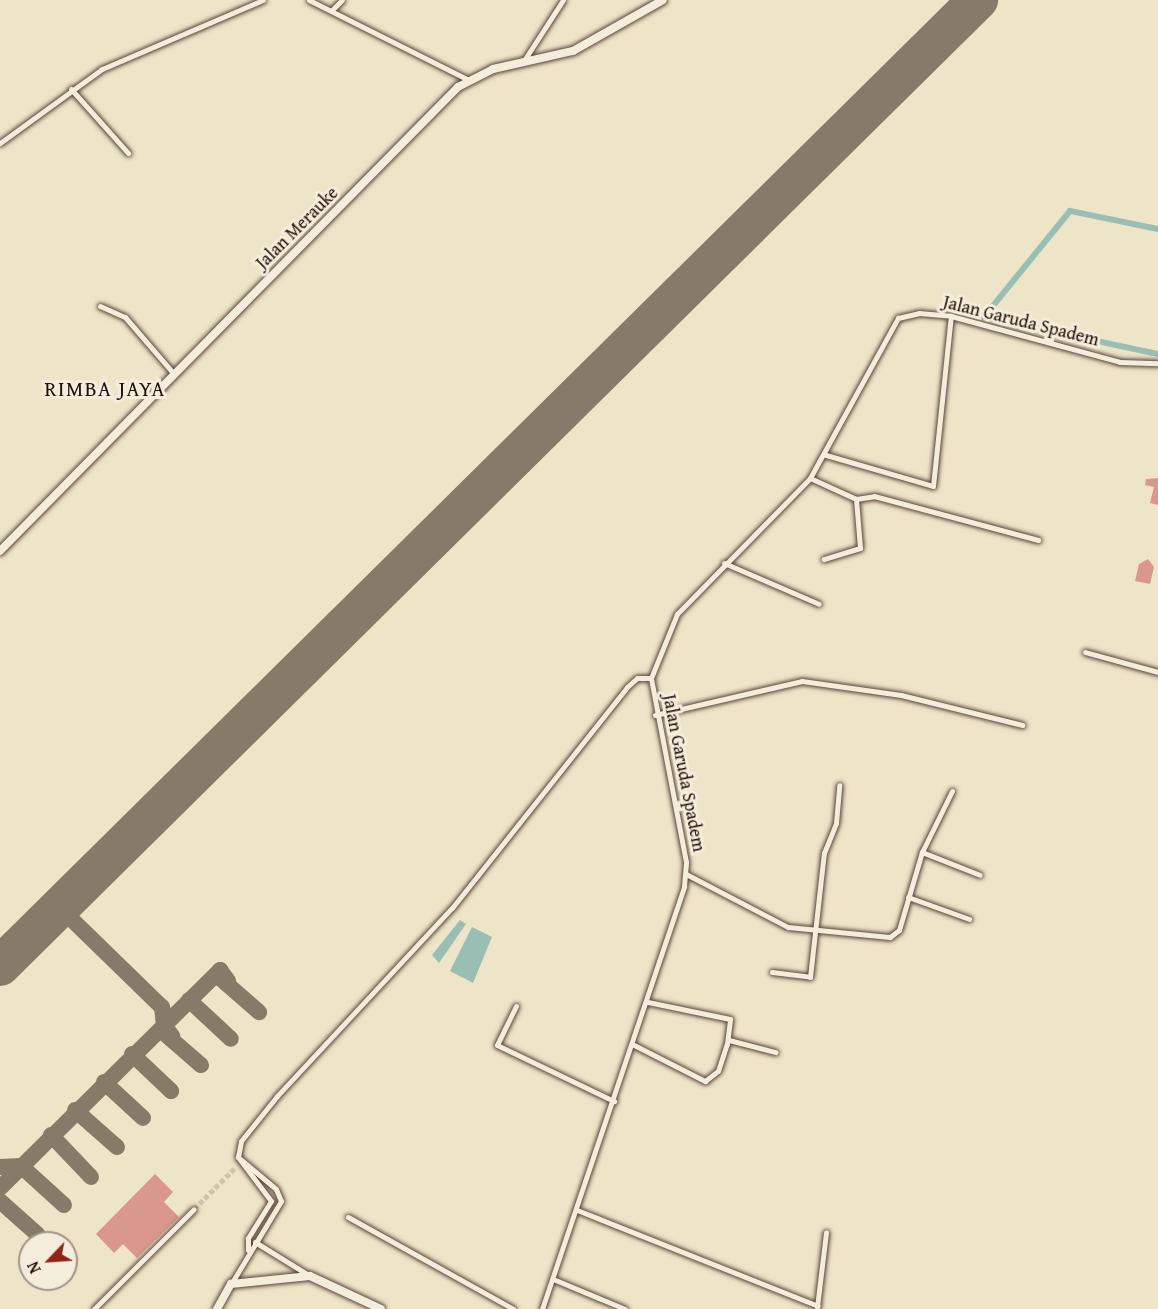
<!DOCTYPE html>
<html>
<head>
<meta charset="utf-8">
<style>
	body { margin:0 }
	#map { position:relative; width:1158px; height:1309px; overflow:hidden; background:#eee4c8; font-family:"Gentium Book Plus",serif }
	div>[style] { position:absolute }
	.water>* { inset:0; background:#99bfb5 }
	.canal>* { height:6px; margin:-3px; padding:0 3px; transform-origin:3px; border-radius:3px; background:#99bfb5 }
	.taxiway>* { height:16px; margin:-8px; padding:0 8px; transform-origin:8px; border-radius:8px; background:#887a68 }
	.runway>* { height:40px; margin:-20px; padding:0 20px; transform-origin:20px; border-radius:20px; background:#887a68 }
	.building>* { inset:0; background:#d9988b }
	.street-tunnel>* { height:5px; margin-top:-2.5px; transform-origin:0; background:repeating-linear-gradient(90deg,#d0c4ab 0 5px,transparent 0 7.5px) }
	.roads { filter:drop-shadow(0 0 2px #564539) drop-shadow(0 0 2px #564539) }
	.street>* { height:5px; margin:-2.5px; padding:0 2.5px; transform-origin:2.5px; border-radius:2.5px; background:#f4eddb }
	.secondary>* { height:8px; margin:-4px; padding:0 4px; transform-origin:4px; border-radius:4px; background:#f4eddb }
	span { translate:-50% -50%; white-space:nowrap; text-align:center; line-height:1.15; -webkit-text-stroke:6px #f4eddb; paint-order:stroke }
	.street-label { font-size:18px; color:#231009 }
	.quarter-label { font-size:21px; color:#231009; letter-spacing:1.5px }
	.north { position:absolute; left:18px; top:1231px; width:60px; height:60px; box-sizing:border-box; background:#f4eddb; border:2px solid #a09587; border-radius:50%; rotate:245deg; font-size:16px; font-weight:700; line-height:24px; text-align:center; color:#231009 }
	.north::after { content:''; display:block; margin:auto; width:21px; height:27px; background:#8f2418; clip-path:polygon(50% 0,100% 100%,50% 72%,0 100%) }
</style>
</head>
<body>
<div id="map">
	<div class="water">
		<div style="clip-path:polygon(460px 920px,466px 924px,439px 963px,432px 955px)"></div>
		<div style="clip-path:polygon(472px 927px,492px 937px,473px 983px,450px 971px)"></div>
	</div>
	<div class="canal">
		<div style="left:1158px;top:229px;width:90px;rotate:-168.4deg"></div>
		<div style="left:1070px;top:211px;width:136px;rotate:129.1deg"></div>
		<div style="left:984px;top:317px;width:178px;rotate:12deg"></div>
	</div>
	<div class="taxiway">
		<div style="left:59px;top:907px;width:144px;rotate:44.2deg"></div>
		<div style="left:162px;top:1007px;width:18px;rotate:84deg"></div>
		<div style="left:164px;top:1025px;width:14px;rotate:54deg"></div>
		<div style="left:220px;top:978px;width:52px;rotate:41.1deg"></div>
		<div style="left:189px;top:1000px;width:57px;rotate:42.9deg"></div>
		<div style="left:164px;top:1033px;width:49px;rotate:40.9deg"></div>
		<div style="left:132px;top:1054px;width:54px;rotate:43.5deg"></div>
		<div style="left:104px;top:1082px;width:53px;rotate:42.7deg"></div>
		<div style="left:75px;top:1110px;width:56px;rotate:41.4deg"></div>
		<div style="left:51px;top:1135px;width:58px;rotate:46.4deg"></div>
		<div style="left:0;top:1167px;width:21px;rotate:-3deg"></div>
		<div style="left:21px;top:1166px;width:58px;rotate:42.2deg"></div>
		<div style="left:0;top:1188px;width:310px;rotate:-44.7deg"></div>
		<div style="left:220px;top:970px;width:14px;rotate:54deg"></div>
		<div style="left:0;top:1201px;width:50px;rotate:41.7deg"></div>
	</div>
	<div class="runway">
		<div style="left:0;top:966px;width:1375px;rotate:-44.65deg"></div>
	</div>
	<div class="building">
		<div style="clip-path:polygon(1158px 478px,1158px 505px,1150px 503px,1154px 487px,1145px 485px,1146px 479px)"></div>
		<div style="clip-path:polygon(1148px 559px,1154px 567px,1150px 584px,1135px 581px,1139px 564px)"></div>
		<div style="clip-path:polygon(155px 1174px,173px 1192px,164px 1202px,179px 1217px,137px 1258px,123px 1244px,114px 1253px,96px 1234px)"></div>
	</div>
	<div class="street-tunnel">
		<div style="left:194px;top:1209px;width:59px;rotate:-45deg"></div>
	</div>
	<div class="roads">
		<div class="street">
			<div style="left:309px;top:0;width:177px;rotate:26.6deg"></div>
			<div style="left:332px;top:10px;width:14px;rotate:-45deg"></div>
			<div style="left:523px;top:62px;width:74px;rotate:-57.2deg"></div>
			<div style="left:71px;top:89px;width:86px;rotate:48.3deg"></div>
			<div style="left:0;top:143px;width:126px;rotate:-36deg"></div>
			<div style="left:102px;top:69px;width:175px;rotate:-23.2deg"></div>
			<div style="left:100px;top:306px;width:27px;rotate:24deg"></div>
			<div style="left:125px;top:317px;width:75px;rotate:49.3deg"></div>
			<div style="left:826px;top:455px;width:111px;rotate:16.2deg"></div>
			<div style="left:933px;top:486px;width:171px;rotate:-84deg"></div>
			<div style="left:810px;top:478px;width:51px;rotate:24.5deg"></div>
			<div style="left:856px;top:499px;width:49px;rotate:85.3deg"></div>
			<div style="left:860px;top:548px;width:38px;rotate:163deg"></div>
			<div style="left:856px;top:499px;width:18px;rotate:-9deg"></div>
			<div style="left:874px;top:496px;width:170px;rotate:15deg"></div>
			<div style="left:724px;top:563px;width:103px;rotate:23.3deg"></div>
			<div style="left:1085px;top:652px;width:76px;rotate:15.3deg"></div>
			<div style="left:655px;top:715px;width:151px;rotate:-13deg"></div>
			<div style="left:802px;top:681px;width:100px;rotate:8deg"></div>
			<div style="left:901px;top:695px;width:125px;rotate:13.9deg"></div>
			<div style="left:922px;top:852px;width:62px;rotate:21.6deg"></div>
			<div style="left:686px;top:874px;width:115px;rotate:27.5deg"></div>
			<div style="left:788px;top:927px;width:102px;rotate:5.6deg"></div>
			<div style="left:890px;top:937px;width:11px;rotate:-38deg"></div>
			<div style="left:899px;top:930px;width:81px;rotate:-73.6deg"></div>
			<div style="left:922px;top:852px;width:68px;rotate:-63.8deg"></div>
			<div style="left:908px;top:897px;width:65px;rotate:19.8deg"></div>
			<div style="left:772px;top:972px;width:38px;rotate:7deg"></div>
			<div style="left:810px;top:977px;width:125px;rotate:-83.6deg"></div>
			<div style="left:824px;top:853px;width:32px;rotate:-68deg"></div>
			<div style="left:836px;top:823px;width:38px;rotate:-85deg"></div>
			<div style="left:516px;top:1006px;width:43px;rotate:116deg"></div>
			<div style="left:497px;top:1045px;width:130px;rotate:25.6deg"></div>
			<div style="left:729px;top:1040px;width:48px;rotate:14.6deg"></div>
			<div style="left:634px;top:1045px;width:80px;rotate:26.9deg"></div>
			<div style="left:705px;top:1081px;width:16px;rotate:-38deg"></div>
			<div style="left:718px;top:1071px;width:28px;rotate:-72deg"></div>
			<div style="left:727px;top:1044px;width:25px;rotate:-83deg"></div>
			<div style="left:730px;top:1019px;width:84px;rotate:-168.3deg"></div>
			<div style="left:238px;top:1157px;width:16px;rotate:-79deg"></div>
			<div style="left:241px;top:1141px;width:58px;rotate:-51.3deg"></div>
			<div style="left:277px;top:1096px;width:257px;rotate:-47.1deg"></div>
			<div style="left:452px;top:908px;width:282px;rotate:-51.6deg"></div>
			<div style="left:627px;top:687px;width:13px;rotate:-42deg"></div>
			<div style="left:637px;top:678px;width:14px"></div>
			<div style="left:577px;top:1210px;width:259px;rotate:21.7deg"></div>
			<div style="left:348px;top:1217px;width:189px;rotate:29.1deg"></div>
			<div style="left:255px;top:1242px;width:65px;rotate:31.7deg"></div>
			<div style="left:553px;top:1279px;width:78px;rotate:22.6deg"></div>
			<div style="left:231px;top:1284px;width:97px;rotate:-58.9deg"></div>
			<div style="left:281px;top:1201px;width:13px;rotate:-113deg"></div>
			<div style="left:276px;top:1189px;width:50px;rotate:-139.9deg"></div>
			<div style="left:238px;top:1157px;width:55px;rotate:53.1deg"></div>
			<div style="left:271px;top:1201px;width:44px;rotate:121.9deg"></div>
			<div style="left:248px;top:1238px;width:12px;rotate:90deg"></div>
			<div style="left:817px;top:1307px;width:75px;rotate:-83.1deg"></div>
			<div style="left:94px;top:1309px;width:141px;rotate:-45deg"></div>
			<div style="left:542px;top:1309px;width:446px;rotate:-71.4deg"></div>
			<div style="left:684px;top:886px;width:24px;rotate:-85deg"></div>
			<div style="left:686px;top:862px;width:187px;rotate:-100.8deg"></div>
			<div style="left:651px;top:678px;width:69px;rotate:-67.9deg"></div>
			<div style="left:677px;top:614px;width:190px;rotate:-45.6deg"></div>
			<div style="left:810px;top:478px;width:183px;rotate:-61.2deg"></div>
			<div style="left:898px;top:318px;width:22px;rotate:-13deg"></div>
			<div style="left:919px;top:313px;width:32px;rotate:5deg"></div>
			<div style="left:951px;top:316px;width:175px;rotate:15.2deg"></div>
			<div style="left:1120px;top:362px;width:38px;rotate:2deg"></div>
		</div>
		<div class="secondary">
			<div style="left:0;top:551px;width:652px;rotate:-45.37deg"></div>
			<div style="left:458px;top:87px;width:39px;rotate:-27deg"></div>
			<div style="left:493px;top:69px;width:82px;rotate:-12.7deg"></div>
			<div style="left:573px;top:51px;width:103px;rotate:-29.5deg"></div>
			<div style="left:217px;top:1309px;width:29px;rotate:-61deg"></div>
			<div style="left:231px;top:1284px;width:79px;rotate:-5.8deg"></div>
			<div style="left:310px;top:1276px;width:78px;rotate:24.9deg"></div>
		</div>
	</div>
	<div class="street-label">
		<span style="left:297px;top:228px;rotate:-45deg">Jalan Merauke</span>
		<span style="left:1021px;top:321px;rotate:14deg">Jalan Garuda Spadem</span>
		<span style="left:684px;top:773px;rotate:79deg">Jalan Garuda Spadem</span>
	</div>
	<div class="quarter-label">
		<span style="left:105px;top:389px">RIMBA JAYA</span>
	</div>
	<div class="north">N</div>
</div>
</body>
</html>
